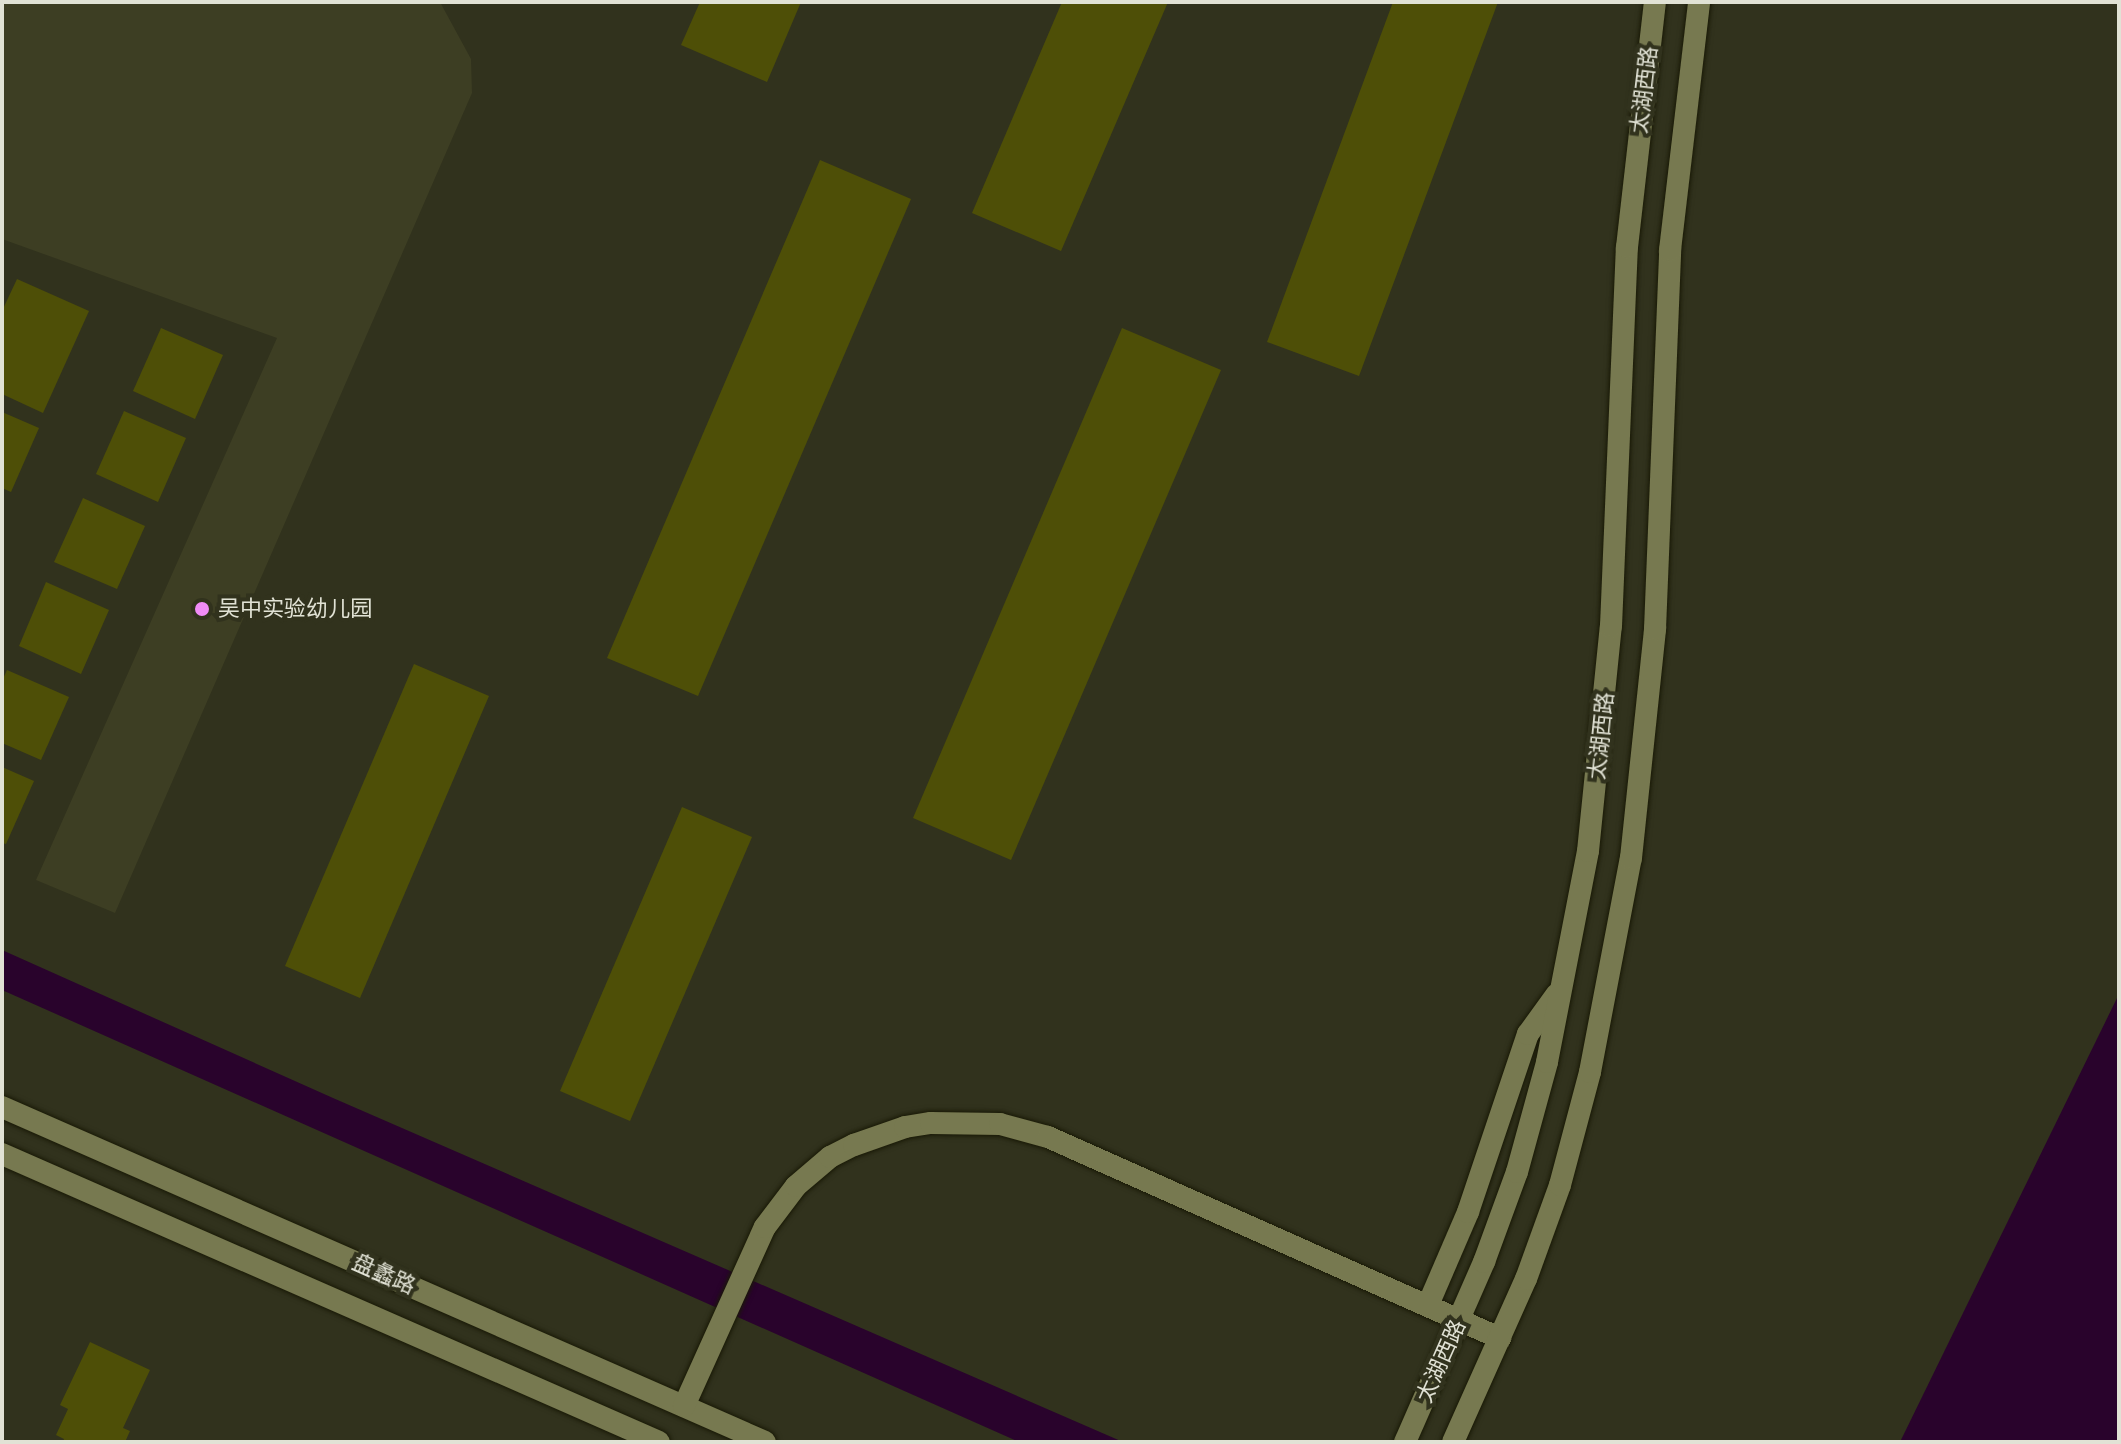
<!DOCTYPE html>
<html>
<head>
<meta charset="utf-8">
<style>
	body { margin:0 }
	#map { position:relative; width:2121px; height:1444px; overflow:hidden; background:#31321d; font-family:Helvetica,"Noto Sans SC",sans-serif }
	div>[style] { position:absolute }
	.built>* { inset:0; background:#3d3e23 }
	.water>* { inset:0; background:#29032c }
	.building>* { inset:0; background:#4e4f07 }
	.roads { filter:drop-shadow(0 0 2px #191906) drop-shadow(0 0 2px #191906) }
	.secondary>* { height:22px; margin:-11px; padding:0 11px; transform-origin:11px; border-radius:11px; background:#777950 }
	.dots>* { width:22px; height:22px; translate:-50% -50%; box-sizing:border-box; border:4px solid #31321d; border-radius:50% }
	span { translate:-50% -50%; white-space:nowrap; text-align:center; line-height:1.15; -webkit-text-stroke:8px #31321d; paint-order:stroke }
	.street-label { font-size:22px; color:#e1e2d5 }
	.poi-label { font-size:22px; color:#e1e2d5 }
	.left { translate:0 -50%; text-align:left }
	.frame { position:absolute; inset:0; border:4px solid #e1e2d5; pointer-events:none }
</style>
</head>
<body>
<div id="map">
	<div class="built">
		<div style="clip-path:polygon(2px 2px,440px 2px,471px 59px,472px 93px,115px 913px,36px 880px,277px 338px,2px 239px)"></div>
	</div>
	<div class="water">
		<div style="clip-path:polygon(2px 950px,333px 1098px,1123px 1442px,1019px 1442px,2px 990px)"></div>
		<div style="clip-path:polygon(2119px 994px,2119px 1442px,1900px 1442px,2071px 1092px)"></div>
	</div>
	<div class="building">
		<div style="clip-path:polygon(700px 2px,801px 2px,767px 82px,681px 45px)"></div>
		<div style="clip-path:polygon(1062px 2px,1168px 2px,1061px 251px,972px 213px)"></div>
		<div style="clip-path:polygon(1393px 2px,1498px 2px,1359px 376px,1267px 342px)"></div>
		<div style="clip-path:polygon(820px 160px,911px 199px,698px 696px,607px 658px)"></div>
		<div style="clip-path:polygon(17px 279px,89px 311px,43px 413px,2px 394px,2px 311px)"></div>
		<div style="clip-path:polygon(161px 328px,223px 355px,195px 419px,133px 391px)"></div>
		<div style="clip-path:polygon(1122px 328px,1221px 370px,1011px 860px,913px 818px)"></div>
		<div style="clip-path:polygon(124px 411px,186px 438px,158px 502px,96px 474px)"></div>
		<div style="clip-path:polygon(2px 412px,39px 428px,11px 492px,2px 488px)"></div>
		<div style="clip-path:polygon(83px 498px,145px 526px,117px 589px,54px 562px)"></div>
		<div style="clip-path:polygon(46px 582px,109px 610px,81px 674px,19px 646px)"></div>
		<div style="clip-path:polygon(414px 664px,489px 696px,360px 998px,285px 966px)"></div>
		<div style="clip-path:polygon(7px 670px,69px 697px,41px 760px,2px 743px,2px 681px)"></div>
		<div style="clip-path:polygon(2px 767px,34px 781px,6px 844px,2px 843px)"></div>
		<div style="clip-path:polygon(682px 807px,752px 837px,630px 1121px,560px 1091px)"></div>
		<div style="clip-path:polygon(90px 1342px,150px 1370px,123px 1428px,130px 1431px,125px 1442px,63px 1442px,64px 1439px,56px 1435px,68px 1409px,60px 1405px)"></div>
	</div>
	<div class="roads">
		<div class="secondary">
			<div style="left:2px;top:1107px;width:833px;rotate:23.7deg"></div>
			<div style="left:2px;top:1154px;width:717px;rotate:23.67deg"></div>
			<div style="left:1428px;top:1305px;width:101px;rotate:-66.7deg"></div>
			<div style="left:1468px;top:1212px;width:188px;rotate:-71.4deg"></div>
			<div style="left:1528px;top:1034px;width:49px;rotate:-54.1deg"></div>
			<div style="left:684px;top:1406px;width:196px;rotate:-65.7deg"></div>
			<div style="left:765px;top:1227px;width:51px;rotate:-52.9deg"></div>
			<div style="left:796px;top:1186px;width:45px;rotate:-40.5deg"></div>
			<div style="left:830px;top:1157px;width:27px;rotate:-27deg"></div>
			<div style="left:854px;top:1145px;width:54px;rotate:-19.4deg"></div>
			<div style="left:905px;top:1127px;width:26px;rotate:-9deg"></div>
			<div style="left:931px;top:1123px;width:69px;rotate:0.8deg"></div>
			<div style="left:1000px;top:1124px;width:50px;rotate:15.2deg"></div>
			<div style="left:1048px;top:1137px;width:495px;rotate:24deg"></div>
			<div style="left:1405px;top:1442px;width:197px;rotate:-66.3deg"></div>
			<div style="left:1484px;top:1262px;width:96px;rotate:-69.9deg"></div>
			<div style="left:1517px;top:1172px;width:114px;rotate:-74.7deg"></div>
			<div style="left:1547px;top:1062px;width:215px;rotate:-79deg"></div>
			<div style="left:1588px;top:851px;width:226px;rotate:-84.2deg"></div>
			<div style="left:1611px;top:626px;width:379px;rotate:-87.6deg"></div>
			<div style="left:1627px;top:247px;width:247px;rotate:-83.5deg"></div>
			<div style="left:1453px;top:1442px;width:179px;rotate:-65.9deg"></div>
			<div style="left:1526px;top:1279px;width:100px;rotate:-70.1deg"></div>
			<div style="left:1560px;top:1185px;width:117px;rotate:-75.1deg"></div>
			<div style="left:1590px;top:1072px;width:218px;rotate:-79.2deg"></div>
			<div style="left:1631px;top:858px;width:230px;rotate:-84deg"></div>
			<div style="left:1655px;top:629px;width:379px;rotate:-87.7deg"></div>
			<div style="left:1670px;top:250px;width:250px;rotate:-83.3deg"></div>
		</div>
	</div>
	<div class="dots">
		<div style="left:202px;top:609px;background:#f08bf6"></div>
	</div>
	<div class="street-label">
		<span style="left:1644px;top:90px;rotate:-83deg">太湖西路</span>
		<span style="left:1601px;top:736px;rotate:-84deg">太湖西路</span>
		<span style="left:384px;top:1274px;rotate:24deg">盘蠡路</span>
		<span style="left:1441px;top:1361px;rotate:-66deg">太湖西路</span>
	</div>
	<div class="poi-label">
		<span class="left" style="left:218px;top:609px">吴中实验幼儿园</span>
	</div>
	<div class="frame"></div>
</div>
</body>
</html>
